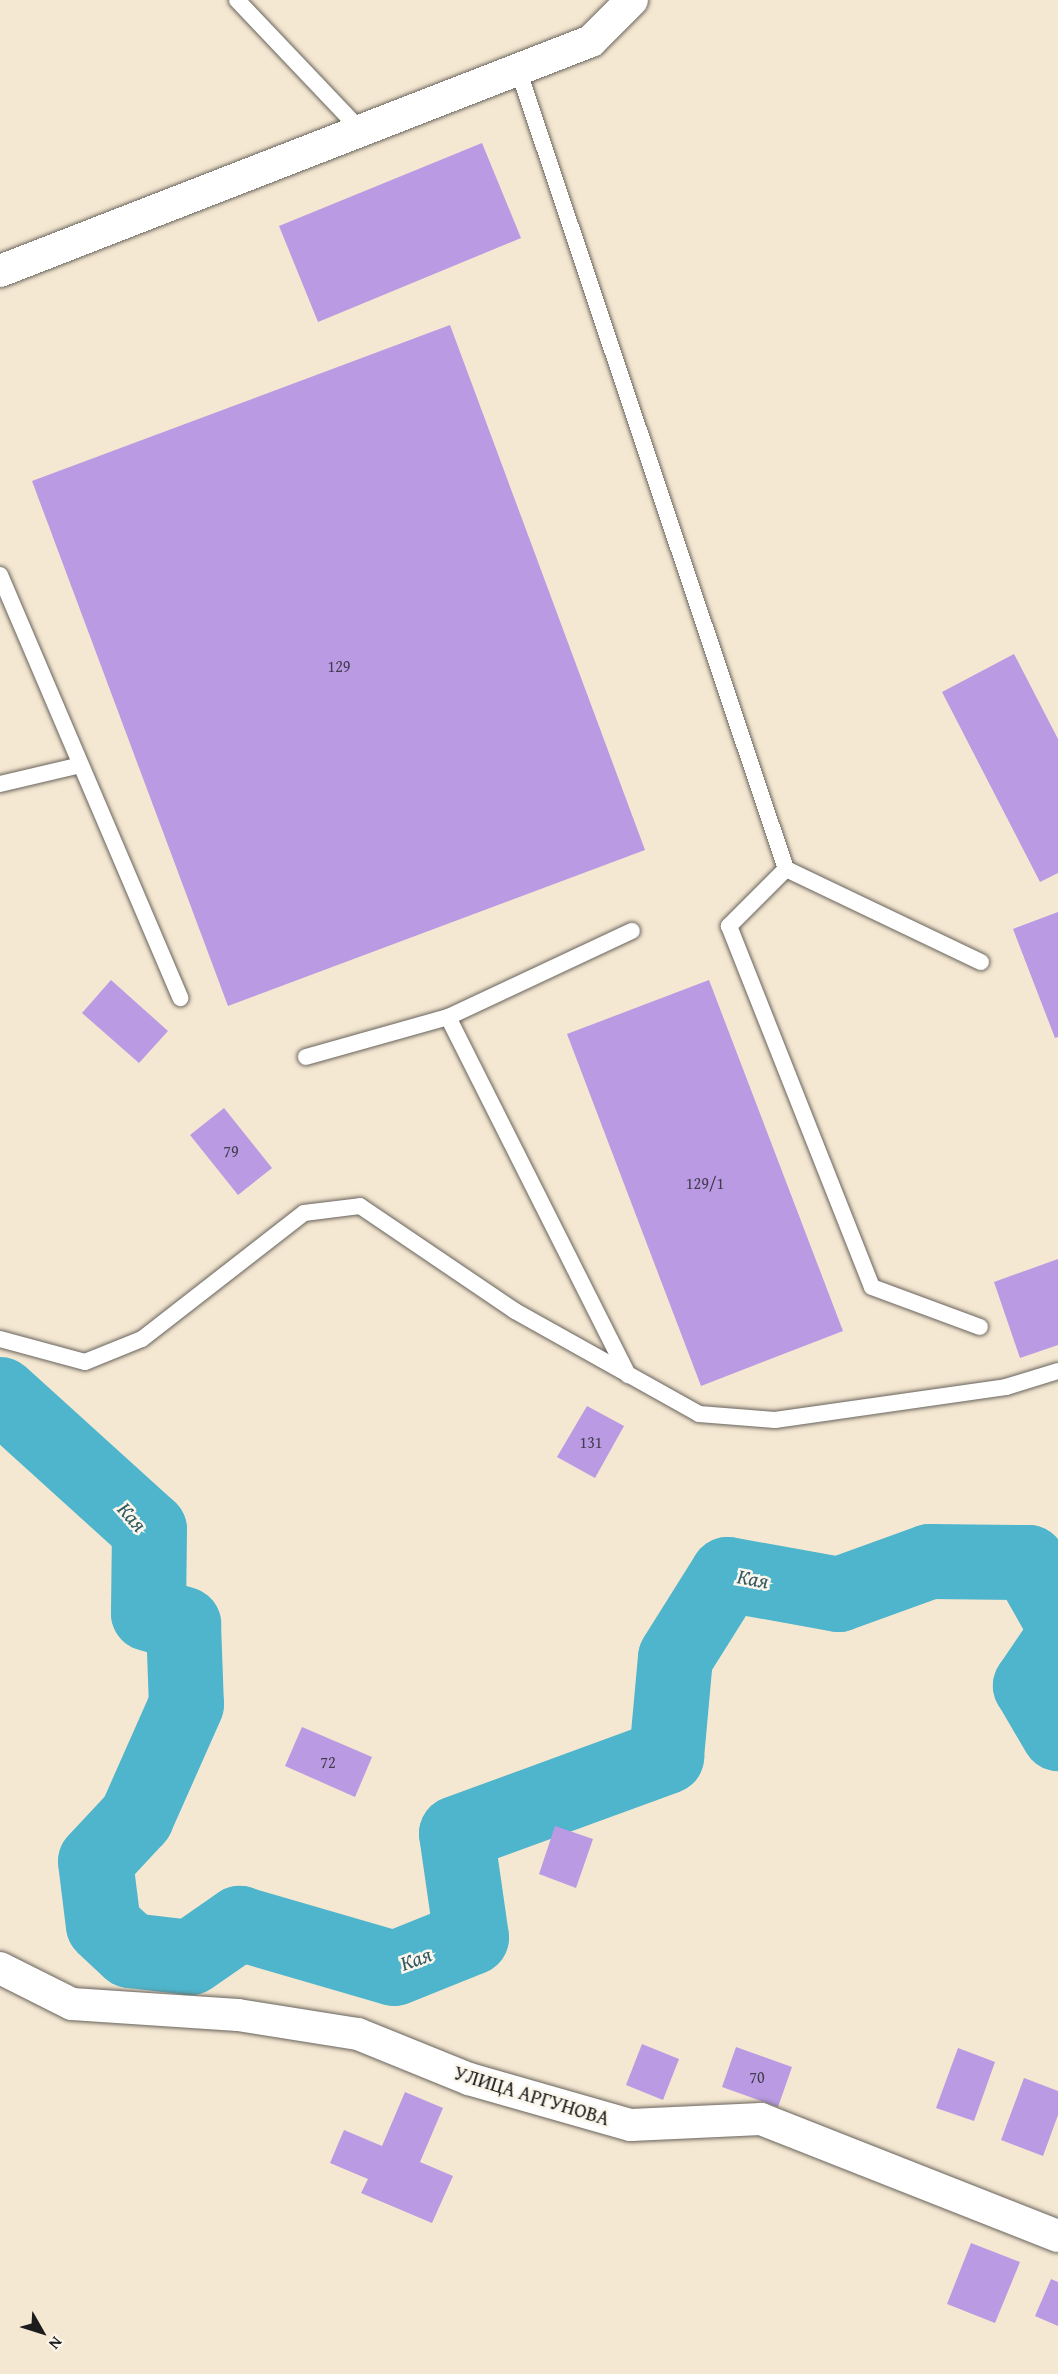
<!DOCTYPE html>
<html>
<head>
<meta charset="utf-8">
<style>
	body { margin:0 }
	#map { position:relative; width:1058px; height:2374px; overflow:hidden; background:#f5e8d2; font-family:"Gentium Book Plus",serif }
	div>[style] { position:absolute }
	.river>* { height:75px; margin:-37.5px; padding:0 37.5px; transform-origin:37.5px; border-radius:37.5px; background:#4eb5cc }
	.building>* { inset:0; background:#b99ae3 }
	.roads { filter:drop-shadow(0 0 2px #68635c) drop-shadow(0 0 2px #68635c) }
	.lane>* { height:16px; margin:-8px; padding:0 8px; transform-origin:8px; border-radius:8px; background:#fff }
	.street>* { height:32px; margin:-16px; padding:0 16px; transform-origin:16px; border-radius:16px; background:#fff }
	span { translate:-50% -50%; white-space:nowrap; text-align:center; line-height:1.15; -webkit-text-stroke:5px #fbf7ec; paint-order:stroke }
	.number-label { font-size:16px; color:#433c4e }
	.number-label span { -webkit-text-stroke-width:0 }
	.street-label { font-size:20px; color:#1c1c1c }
	.water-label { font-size:21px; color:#305962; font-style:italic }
	.north { position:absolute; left:12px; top:2302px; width:60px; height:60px; -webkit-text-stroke:4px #fbf7ec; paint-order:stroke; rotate:129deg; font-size:16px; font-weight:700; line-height:24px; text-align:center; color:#1c1c1c }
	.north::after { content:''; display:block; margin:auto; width:21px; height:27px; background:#1c1c1c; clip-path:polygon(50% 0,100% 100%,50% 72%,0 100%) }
</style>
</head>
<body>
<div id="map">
	<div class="river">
		<div style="left:0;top:1394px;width:201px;rotate:42.2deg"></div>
		<div style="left:149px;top:1529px;width:84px;rotate:90.7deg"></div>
		<div style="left:148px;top:1613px;width:37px;rotate:17deg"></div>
		<div style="left:183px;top:1624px;width:80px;rotate:87.9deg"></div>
		<div style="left:186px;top:1704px;width:124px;rotate:113.9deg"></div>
		<div style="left:136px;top:1817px;width:60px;rotate:133deg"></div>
		<div style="left:95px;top:1861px;width:64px;rotate:82.9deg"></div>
		<div style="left:103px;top:1925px;width:37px;rotate:43deg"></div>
		<div style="left:130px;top:1950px;width:60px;rotate:6.7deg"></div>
		<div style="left:190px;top:1957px;width:60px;rotate:-34.8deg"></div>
		<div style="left:239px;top:1923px;width:161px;rotate:16.2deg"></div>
		<div style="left:394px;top:1968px;width:83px;rotate:-21.9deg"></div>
		<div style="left:471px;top:1937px;width:105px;rotate:-98.2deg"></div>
		<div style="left:456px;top:1833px;width:224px;rotate:-20.1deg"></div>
		<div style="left:666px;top:1756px;width:99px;rotate:-84.8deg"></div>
		<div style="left:675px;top:1657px;width:98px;rotate:-57.9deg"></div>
		<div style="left:727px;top:1574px;width:113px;rotate:10.2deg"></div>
		<div style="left:838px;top:1594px;width:97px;rotate:-19.9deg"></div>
		<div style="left:929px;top:1561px;width:99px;rotate:0.6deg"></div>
		<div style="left:1028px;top:1562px;width:61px;rotate:60.5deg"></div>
		<div style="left:1058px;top:1644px;width:50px;rotate:124.3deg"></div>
		<div style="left:1030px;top:1685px;width:56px;rotate:59.7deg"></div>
	</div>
	<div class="building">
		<div style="clip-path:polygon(482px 143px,521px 238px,318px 322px,279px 226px)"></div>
		<div style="clip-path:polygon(450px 325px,645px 850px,228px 1006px,32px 481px)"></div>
		<div style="clip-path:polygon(1014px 654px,1058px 739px,1058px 873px,1040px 882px,942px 692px)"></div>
		<div style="clip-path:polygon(1058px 912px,1058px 1037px,1055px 1038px,1013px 929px)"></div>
		<div style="clip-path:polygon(111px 980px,168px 1031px,139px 1063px,82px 1013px)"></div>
		<div style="clip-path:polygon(709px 980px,843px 1331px,701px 1386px,567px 1034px)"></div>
		<div style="clip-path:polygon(224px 1108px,272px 1168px,238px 1195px,190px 1135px)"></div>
		<div style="clip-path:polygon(1058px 1259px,1058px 1345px,1020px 1358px,994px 1282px)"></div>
		<div style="clip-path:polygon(587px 1406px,624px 1426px,595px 1478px,557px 1457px)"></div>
		<div style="clip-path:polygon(302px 1727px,372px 1757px,355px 1797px,285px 1766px)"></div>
		<div style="clip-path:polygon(555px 1826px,593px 1839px,576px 1888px,539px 1874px)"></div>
		<div style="clip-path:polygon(642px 2044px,679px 2059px,663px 2100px,626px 2085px)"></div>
		<div style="clip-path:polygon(736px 2047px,792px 2067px,778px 2107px,722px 2087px)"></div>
		<div style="clip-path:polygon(958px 2048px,995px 2062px,974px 2121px,936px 2108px)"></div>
		<div style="clip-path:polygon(1024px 2078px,1058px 2091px,1058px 2115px,1043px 2156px,1001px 2140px)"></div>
		<div style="clip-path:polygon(405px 2092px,443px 2108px,420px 2162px,453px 2176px,432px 2223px,361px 2193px,368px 2179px,330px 2163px,344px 2130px,382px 2146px)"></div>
		<div style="clip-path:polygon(971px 2243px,1020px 2262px,995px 2323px,947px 2304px)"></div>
		<div style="clip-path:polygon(1051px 2279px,1058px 2282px,1058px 2326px,1035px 2316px)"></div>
	</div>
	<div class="roads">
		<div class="lane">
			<div style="left:237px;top:0;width:183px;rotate:46.5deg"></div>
			<div style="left:519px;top:72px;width:841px;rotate:71.48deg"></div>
			<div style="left:786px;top:869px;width:81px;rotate:135deg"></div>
			<div style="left:729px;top:926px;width:388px;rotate:68.4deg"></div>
			<div style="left:872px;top:1287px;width:115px;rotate:20.3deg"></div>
			<div style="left:0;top:575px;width:460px;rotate:66.9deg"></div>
			<div style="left:0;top:784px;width:83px;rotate:-13.2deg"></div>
			<div style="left:786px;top:869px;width:216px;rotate:25.5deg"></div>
			<div style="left:448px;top:1017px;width:203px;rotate:-25.1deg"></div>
			<div style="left:306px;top:1057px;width:148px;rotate:-15.7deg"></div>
			<div style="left:448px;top:1017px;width:401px;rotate:63.3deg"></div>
			<div style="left:0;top:1339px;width:88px;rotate:15.1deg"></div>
			<div style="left:85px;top:1362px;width:61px;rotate:-22deg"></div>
			<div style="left:142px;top:1339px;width:205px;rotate:-37.9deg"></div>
			<div style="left:304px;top:1213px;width:56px;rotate:-7.1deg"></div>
			<div style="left:360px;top:1206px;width:187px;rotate:34.1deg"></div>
			<div style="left:515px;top:1311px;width:211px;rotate:29.2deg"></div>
			<div style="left:699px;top:1414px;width:76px;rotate:4.5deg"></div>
			<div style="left:775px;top:1420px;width:233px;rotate:-8.1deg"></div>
			<div style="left:1006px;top:1387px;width:54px;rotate:-17.1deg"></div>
		</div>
		<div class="street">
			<div style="left:0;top:271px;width:634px;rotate:-21.26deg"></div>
			<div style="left:591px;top:41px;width:58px;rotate:-45deg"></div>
			<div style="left:0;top:1968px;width:80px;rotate:26.6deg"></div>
			<div style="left:72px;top:2004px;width:166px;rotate:3.8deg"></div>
			<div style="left:238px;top:2015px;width:121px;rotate:9deg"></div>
			<div style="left:358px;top:2034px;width:120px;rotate:22.1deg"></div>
			<div style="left:469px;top:2079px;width:168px;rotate:15.9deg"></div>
			<div style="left:631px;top:2125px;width:130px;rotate:-2.6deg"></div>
			<div style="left:761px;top:2119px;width:319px;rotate:21.5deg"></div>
		</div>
	</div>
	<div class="number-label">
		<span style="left:339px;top:666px">129</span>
		<span style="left:231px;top:1151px">79</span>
		<span style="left:705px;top:1183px">129/1</span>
		<span style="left:591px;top:1442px">131</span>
		<span style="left:328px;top:1762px">72</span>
		<span style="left:757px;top:2077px">70</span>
	</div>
	<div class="street-label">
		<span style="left:532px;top:2095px;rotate:17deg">УЛИЦА АРГУНОВА</span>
	</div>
	<div class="water-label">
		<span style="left:132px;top:1517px;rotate:48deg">Кая</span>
		<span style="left:753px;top:1579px;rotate:10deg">Кая</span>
		<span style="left:416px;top:1959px;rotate:-20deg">Кая</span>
	</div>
	<div class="north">N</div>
</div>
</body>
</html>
